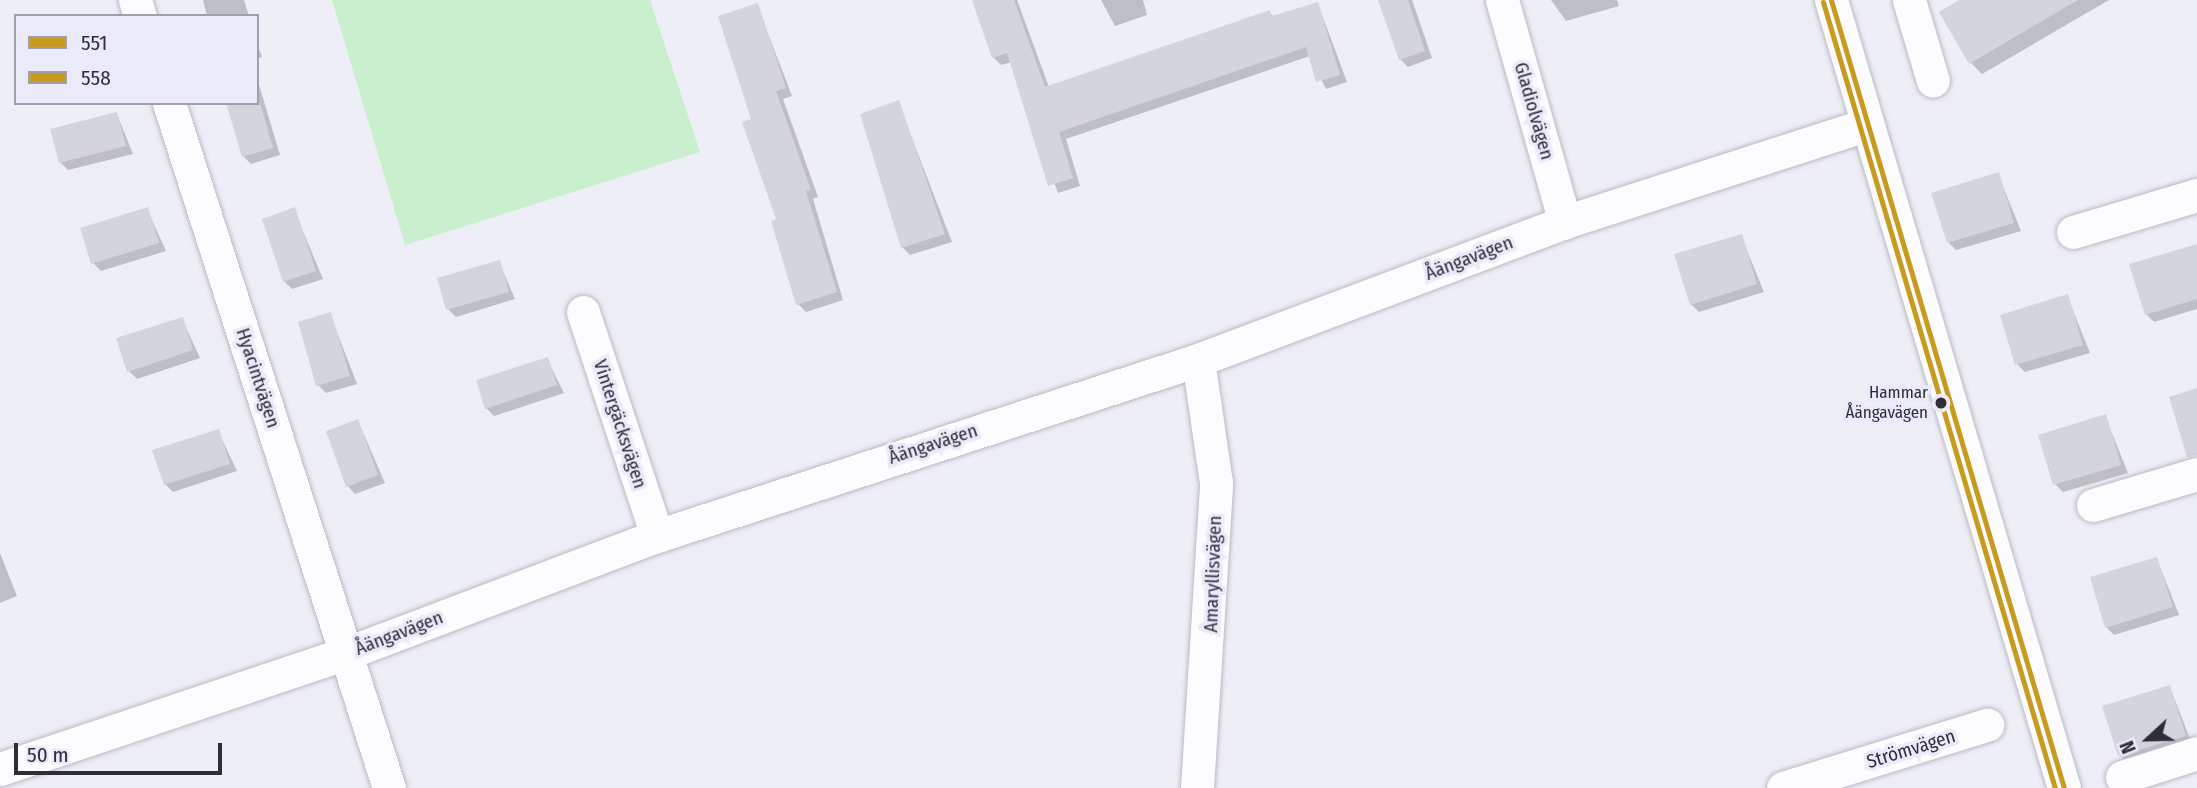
<!DOCTYPE html>
<html>
<head>
<meta charset="utf-8">
<style>
	body { margin:0 }
	#map { position:relative; width:2197px; height:788px; overflow:hidden; background:#eeeef7; font-family:"Fira Sans Condensed",sans-serif }
	div>[style] { position:absolute }
	.green>* { inset:0; background:#caefce }
	.shadow>* { inset:0; background:#0003 }
	.building>* { inset:0; background:#d4d4dd }
	.roads { filter:drop-shadow(0 0 2px #babac3) drop-shadow(0 0 2px #babac3) }
	.street>* { height:33px; margin:-16.5px; padding:0 16.5px; transform-origin:16.5px; border-radius:16.5px; background:#fcfcfe }
	.bus-1>* { height:5px; margin:-2.5px; padding:0 2.5px; transform-origin:2.5px; border-radius:2.5px; background:#c89b1e }
	.bus-2>* { height:5px; margin:-2.5px; padding:0 2.5px; transform-origin:2.5px; border-radius:2.5px; background:#c89b1e }
	.dots>* { width:19px; height:19px; translate:-50% -50%; box-sizing:border-box; border:4px solid #ebeafb; border-radius:50% }
	span { translate:-50% -50%; white-space:nowrap; text-align:center; line-height:1.15; -webkit-text-stroke:7px #ebeafb; paint-order:stroke }
	.bus-label { font-size:17px; color:#2e2e38 }
	.right { translate:-100% -50%; text-align:right }
	.street-label { font-size:19px; color:#2e2e38 }
	.legend { position:absolute; left:14px; top:14px; width:245px; height:91px; box-sizing:border-box; background:#ebeafb; border:2px solid #9f9fad; margin:0; padding:9px 12px; list-style:none; font-size:21px; color:#2e2e38 }
	.legend li { display:flex; align-items:center; gap:14px; height:35px }
	.legend b { width:35px; border:2px solid #9f9fad }
	.north { position:absolute; left:2113px; top:704px; width:70px; height:70px; -webkit-text-stroke:5px #ebeafb; paint-order:stroke; rotate:248deg; font-size:19px; font-weight:700; line-height:28px; text-align:center; color:#2e2e38 }
	.north::after { content:''; display:block; margin:auto; width:24px; height:32px; background:#2e2e38; clip-path:polygon(50% 0,100% 100%,50% 72%,0 100%) }
	.scale { position:absolute; left:14px; top:743px; width:208px; height:32px; box-sizing:border-box; border:4px solid #2e2e38; border-top:0; padding-left:9px; font-size:21px; line-height:24px; white-space:nowrap; color:#2e2e38; -webkit-text-stroke:5px #ebeafb; paint-order:stroke }
</style>
</head>
<body>
<div id="map">
	<div class="green">
		<div style="clip-path:polygon(332px 0,650px 0,700px 152px,405px 245px)"></div>
	</div>
	<div class="shadow">
		<div style="clip-path:polygon(203px 0,244px 0,249px 16px,207px 16px)"></div>
		<div style="clip-path:polygon(974px 0,1017px 0,1049px 87px,1269px 12px,1274px 17px,1318px 4px,1347px 82px,1326px 89px,1310px 56px,1066px 139px,1080px 186px,1058px 193px,1012px 62px,1001px 65px,993px 57px)"></div>
		<div style="clip-path:polygon(1101px 0,1143px 0,1147px 15px,1115px 26px)"></div>
		<div style="clip-path:polygon(1380px 0,1412px 0,1432px 58px,1408px 67px,1400px 59px)"></div>
		<div style="clip-path:polygon(1551px 0,1617px 0,1619px 6px,1566px 21px)"></div>
		<div style="clip-path:polygon(1962px 0,2109px 0,1982px 74px,1970px 62px)"></div>
		<div style="clip-path:polygon(757px 5px,792px 96px,783px 99px,818px 197px,813px 199px,843px 300px,806px 312px,798px 304px,753px 120px)"></div>
		<div style="clip-path:polygon(257px 43px,262px 57px,257px 58px)"></div>
		<div style="clip-path:polygon(257px 78px,280px 155px,251px 164px,243px 156px)"></div>
		<div style="clip-path:polygon(898px 102px,952px 242px,910px 255px,902px 247px)"></div>
		<div style="clip-path:polygon(117px 114px,133px 154px,68px 170px,60px 162px)"></div>
		<div style="clip-path:polygon(1998px 174px,2021px 231px,1956px 250px,1948px 242px)"></div>
		<div style="clip-path:polygon(147px 209px,166px 251px,101px 271px,93px 263px)"></div>
		<div style="clip-path:polygon(294px 210px,323px 279px,292px 289px,284px 281px)"></div>
		<div style="clip-path:polygon(1741px 236px,1764px 292px,1699px 312px,1691px 304px)"></div>
		<div style="clip-path:polygon(2197px 246px,2197px 309px,2154px 322px,2146px 314px)"></div>
		<div style="clip-path:polygon(499px 262px,515px 299px,456px 317px,448px 309px)"></div>
		<div style="clip-path:polygon(2067px 296px,2090px 353px,2025px 372px,2017px 364px)"></div>
		<div style="clip-path:polygon(330px 314px,357px 384px,326px 393px,318px 385px)"></div>
		<div style="clip-path:polygon(182px 319px,200px 358px,137px 379px,129px 371px)"></div>
		<div style="clip-path:polygon(547px 359px,564px 393px,494px 416px,486px 408px)"></div>
		<div style="clip-path:polygon(2105px 416px,2128px 473px,2063px 492px,2055px 484px)"></div>
		<div style="clip-path:polygon(358px 421px,385px 483px,355px 494px,348px 486px)"></div>
		<div style="clip-path:polygon(218px 431px,237px 471px,173px 492px,165px 484px)"></div>
		<div style="clip-path:polygon(0 553px,17px 596px,0 603px)"></div>
		<div style="clip-path:polygon(2157px 559px,2179px 615px,2114px 635px,2106px 627px)"></div>
		<div style="clip-path:polygon(2170px 687px,2192px 744px,2127px 763px,2119px 755px)"></div>
	</div>
	<div class="building">
		<div style="clip-path:polygon(972px 0,1014px 0,1045px 87px,1270px 10px,1272px 16px,1318px 2px,1340px 75px,1316px 82px,1306px 47px,1059px 132px,1073px 178px,1048px 186px,1007px 53px,992px 58px)"></div>
		<div style="clip-path:polygon(1378px 0,1408px 0,1425px 51px,1399px 60px)"></div>
		<div style="clip-path:polygon(1959px 0,2078px 0,1969px 64px,1939px 12px)"></div>
		<div style="clip-path:polygon(758px 3px,786px 88px,776px 91px,811px 190px,806px 191px,837px 292px,796px 305px,771px 221px,776px 219px,742px 122px,751px 119px,718px 16px)"></div>
		<div style="clip-path:polygon(899px 100px,945px 234px,901px 248px,860px 114px)"></div>
		<div style="clip-path:polygon(226px 103px,260px 103px,273px 148px,242px 157px)"></div>
		<div style="clip-path:polygon(117px 112px,126px 146px,59px 163px,50px 129px)"></div>
		<div style="clip-path:polygon(1999px 172px,2014px 223px,1947px 243px,1931px 193px)"></div>
		<div style="clip-path:polygon(148px 207px,159px 243px,91px 264px,80px 228px)"></div>
		<div style="clip-path:polygon(295px 207px,316px 271px,283px 282px,262px 219px)"></div>
		<div style="clip-path:polygon(1742px 234px,1757px 284px,1690px 305px,1674px 254px)"></div>
		<div style="clip-path:polygon(2197px 244px,2197px 299px,2145px 315px,2129px 264px)"></div>
		<div style="clip-path:polygon(500px 260px,509px 292px,446px 310px,437px 278px)"></div>
		<div style="clip-path:polygon(2068px 294px,2083px 345px,2015px 365px,2000px 315px)"></div>
		<div style="clip-path:polygon(331px 312px,350px 376px,316px 386px,298px 322px)"></div>
		<div style="clip-path:polygon(183px 317px,193px 350px,127px 372px,116px 338px)"></div>
		<div style="clip-path:polygon(548px 357px,557px 385px,485px 409px,476px 380px)"></div>
		<div style="clip-path:polygon(2197px 388px,2197px 455px,2187px 457px,2169px 397px)"></div>
		<div style="clip-path:polygon(2106px 414px,2121px 465px,2053px 485px,2038px 435px)"></div>
		<div style="clip-path:polygon(358px 419px,378px 475px,346px 487px,326px 431px)"></div>
		<div style="clip-path:polygon(219px 429px,230px 464px,164px 485px,152px 450px)"></div>
		<div style="clip-path:polygon(2157px 557px,2173px 607px,2105px 628px,2090px 577px)"></div>
		<div style="clip-path:polygon(2170px 685px,2186px 736px,2118px 756px,2102px 706px)"></div>
	</div>
	<div class="roads">
		<div class="street">
			<div style="left:135px;top:0;width:17px;rotate:73deg"></div>
			<div style="left:1502px;top:0;width:231px;rotate:74.2deg"></div>
			<div style="left:1831px;top:0;width:822px;rotate:73.53deg"></div>
			<div style="left:1909px;top:0;width:84px;rotate:73.5deg"></div>
			<div style="left:169px;top:103px;width:719px;rotate:72.19deg"></div>
			<div style="left:2073px;top:232px;width:129px;rotate:-16.6deg"></div>
			<div style="left:583px;top:312px;width:236px;rotate:71.7deg"></div>
			<div style="left:2093px;top:505px;width:109px;rotate:-16.6deg"></div>
			<div style="left:0;top:769px;width:366px;rotate:-18.5deg"></div>
			<div style="left:347px;top:653px;width:331px;rotate:-20.7deg"></div>
			<div style="left:657px;top:536px;width:569px;rotate:-18.02deg"></div>
			<div style="left:1198px;top:360px;width:392px;rotate:-20.6deg"></div>
			<div style="left:1565px;top:222px;width:318px;rotate:-17.9deg"></div>
			<div style="left:2122px;top:777px;width:79px;rotate:-17.7deg"></div>
			<div style="left:1197px;top:788px;width:306px;rotate:-86.4deg"></div>
			<div style="left:1216px;top:483px;width:124px;rotate:-98.3deg"></div>
			<div style="left:1783px;top:788px;width:214px;rotate:-17.2deg"></div>
		</div>
	</div>
	<div class="bus-1">
		<div style="left:1831px;top:0;width:822px;rotate:73.53deg"></div>
	</div>
	<div class="bus-2">
		<div style="left:1823px;top:2px;width:820px;rotate:73.56deg"></div>
	</div>
	<div class="dots">
		<div style="left:1941px;top:403px;background:#2e2e38"></div>
	</div>
	<div class="bus-label">
		<span class="right" style="left:1928px;top:403px">Hammar<br>Åängavägen</span>
	</div>
	<div class="street-label">
		<span style="left:1534px;top:111px;rotate:74deg">Gladiolvägen</span>
		<span style="left:1469px;top:258px;rotate:-21deg">Åängavägen</span>
		<span style="left:258px;top:378px;rotate:72deg">Hyacintvägen</span>
		<span style="left:620px;top:424px;rotate:72deg">Vintergäcksvägen</span>
		<span style="left:933px;top:444px;rotate:-18deg">Åängavägen</span>
		<span style="left:1213px;top:574px;rotate:-88deg">Amaryllisvägen</span>
		<span style="left:399px;top:633px;rotate:-21deg">Åängavägen</span>
		<span style="left:1911px;top:749px;rotate:-17deg">Strömvägen</span>
	</div>
	<ul class="legend">
	<li><b style="height:9px;background:#c89b1e"></b>551</li>
	<li><b style="height:9px;background:#c89b1e"></b>558</li>
	</ul>
	<div class="north">N</div>
	<div class="scale">50 m</div>
</div>
</body>
</html>
